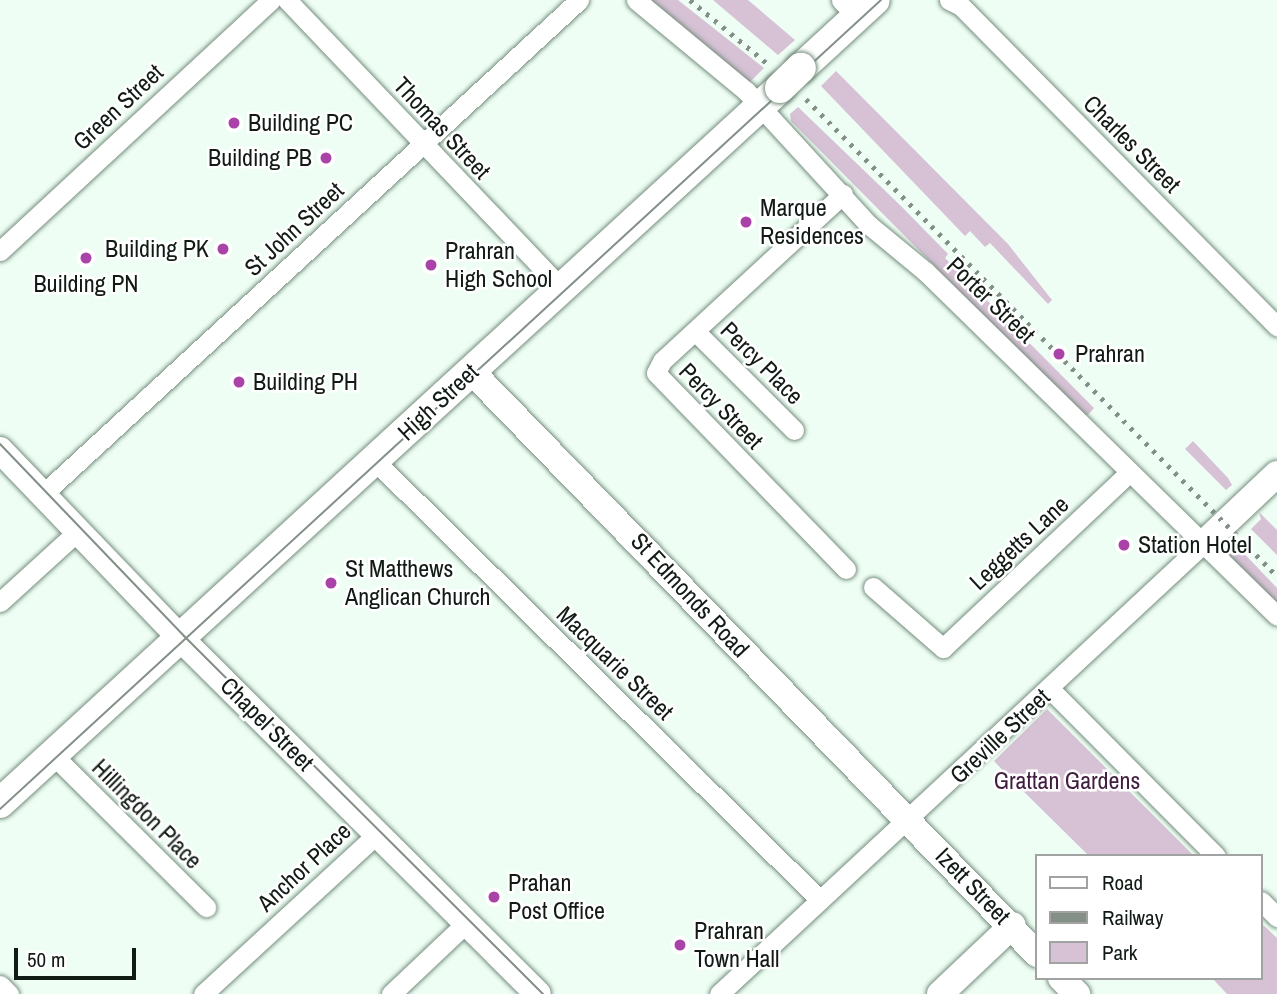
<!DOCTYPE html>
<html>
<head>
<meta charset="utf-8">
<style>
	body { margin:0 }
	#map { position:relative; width:1277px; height:994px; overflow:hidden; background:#eefef4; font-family:"Archivo Narrow",sans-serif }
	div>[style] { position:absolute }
	.green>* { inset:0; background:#d6c1d5 }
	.roads { filter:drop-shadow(0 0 2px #758d7d) drop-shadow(0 0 2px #758d7d) }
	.street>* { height:19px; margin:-9.5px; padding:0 9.5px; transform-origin:9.5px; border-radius:9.5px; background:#fff }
	.secondary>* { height:26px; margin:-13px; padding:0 13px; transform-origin:13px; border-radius:13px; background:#fff }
	.primary>* { height:30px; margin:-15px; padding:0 15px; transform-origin:15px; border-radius:15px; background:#fff }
	.tram>* { height:2px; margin:-1px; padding:0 1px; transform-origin:1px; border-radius:1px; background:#838f87 }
	.rail>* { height:5px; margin-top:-2.5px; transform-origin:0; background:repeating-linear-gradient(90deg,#838f87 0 3.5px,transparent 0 10.5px) }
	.bridges { filter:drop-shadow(0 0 2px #758d7d) drop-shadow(0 0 2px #758d7d) }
	.primary-bridge>* { height:30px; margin:-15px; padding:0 15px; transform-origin:15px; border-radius:15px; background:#fff }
	.dots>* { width:19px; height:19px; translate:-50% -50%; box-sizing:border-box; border:4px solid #fff; border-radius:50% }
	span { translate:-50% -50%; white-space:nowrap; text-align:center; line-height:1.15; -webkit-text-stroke:5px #fff; paint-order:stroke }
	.street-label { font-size:24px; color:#111a14 }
	.poi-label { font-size:24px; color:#111a14 }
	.left { translate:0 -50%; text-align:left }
	.right { translate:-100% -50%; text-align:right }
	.park-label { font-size:24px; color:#401e3f }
	.legend { position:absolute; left:1035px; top:854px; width:228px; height:126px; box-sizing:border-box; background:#fff; border:2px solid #a0a3a1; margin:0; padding:9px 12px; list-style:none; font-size:21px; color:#111a14 }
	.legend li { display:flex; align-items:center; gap:14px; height:35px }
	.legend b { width:35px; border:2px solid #a0a3a1 }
	.scale { position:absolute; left:14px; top:948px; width:122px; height:32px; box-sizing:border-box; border:4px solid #111a14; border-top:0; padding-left:9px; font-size:21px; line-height:24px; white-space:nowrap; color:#111a14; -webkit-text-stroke:5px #fff; paint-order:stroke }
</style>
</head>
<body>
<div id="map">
	<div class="green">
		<div style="clip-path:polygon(651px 0,678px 0,764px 68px,749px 83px)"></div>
		<div style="clip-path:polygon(713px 0,748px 0,795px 40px,778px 55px)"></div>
		<div style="clip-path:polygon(836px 71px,1008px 244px,1052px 300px,1048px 304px,990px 243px,985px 247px,970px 231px,965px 236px,821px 86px)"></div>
		<div style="clip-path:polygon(798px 107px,902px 207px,948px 254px,945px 258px,1094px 408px,1088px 415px,1082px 415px,791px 121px,790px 114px)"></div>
		<div style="clip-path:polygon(1193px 441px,1228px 478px,1232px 485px,1226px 490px,1185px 449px)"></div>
		<div style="clip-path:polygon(1259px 512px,1277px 530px,1277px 555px,1251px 529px,1261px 519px)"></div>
		<div style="clip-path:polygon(1236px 545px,1277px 588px,1277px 603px,1227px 553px)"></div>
		<div style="clip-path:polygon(1047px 709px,1194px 856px,1089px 856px,1009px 777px,994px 761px)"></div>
		<div style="clip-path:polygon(1261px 923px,1277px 938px,1277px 994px,1227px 994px,1212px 978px,1261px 978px)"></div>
	</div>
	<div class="roads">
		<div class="street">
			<div style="left:287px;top:0;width:399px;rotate:46.4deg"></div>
			<div style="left:636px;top:0;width:143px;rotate:39.6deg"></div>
			<div style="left:746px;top:91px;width:182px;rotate:47.5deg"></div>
			<div style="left:869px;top:225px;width:74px;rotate:39.5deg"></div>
			<div style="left:926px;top:272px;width:491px;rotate:44.4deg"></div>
			<div style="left:841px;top:0;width:23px;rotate:47deg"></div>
			<div style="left:949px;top:0;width:13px;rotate:27deg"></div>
			<div style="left:961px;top:6px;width:450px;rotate:45.4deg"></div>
			<div style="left:843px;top:194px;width:246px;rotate:137.3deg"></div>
			<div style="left:662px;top:361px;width:13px;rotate:117deg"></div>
			<div style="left:656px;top:373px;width:273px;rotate:45.9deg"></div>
			<div style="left:0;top:251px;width:369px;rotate:-42.8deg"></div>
			<div style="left:695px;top:331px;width:140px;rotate:45deg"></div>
			<div style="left:375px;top:461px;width:625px;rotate:44.61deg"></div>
			<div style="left:43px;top:494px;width:729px;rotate:-42.66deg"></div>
			<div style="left:873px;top:587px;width:93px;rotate:41.1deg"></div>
			<div style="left:943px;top:648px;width:255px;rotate:-43.3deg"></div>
			<div style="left:0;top:602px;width:105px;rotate:-42.3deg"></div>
			<div style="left:1050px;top:689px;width:235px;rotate:45.2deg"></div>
			<div style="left:53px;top:755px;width:216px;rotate:44.8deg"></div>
			<div style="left:1261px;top:901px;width:23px;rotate:45deg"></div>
			<div style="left:0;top:985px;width:13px;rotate:45deg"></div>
			<div style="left:203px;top:994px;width:236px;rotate:-42.6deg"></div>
			<div style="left:391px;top:994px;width:103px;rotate:-43.4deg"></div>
			<div style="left:719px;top:994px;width:664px;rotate:-42.92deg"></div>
		</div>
		<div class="secondary">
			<div style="left:472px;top:372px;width:811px;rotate:45.85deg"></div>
			<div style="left:0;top:450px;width:262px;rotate:46.2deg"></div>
			<div style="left:181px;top:639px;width:503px;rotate:44.84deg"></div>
			<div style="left:1205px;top:542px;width:99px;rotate:-43.4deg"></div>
			<div style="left:1061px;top:978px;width:23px;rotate:45deg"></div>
			<div style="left:940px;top:994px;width:100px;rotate:-43.4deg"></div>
		</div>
		<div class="primary">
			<div style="left:801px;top:68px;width:100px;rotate:-42.6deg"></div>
			<div style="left:0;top:803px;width:1058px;rotate:-42.51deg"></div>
		</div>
	</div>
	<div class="tram">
		<div style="left:0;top:444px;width:266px;rotate:46.2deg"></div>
		<div style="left:184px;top:636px;width:507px;rotate:44.92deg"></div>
		<div style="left:0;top:809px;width:1196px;rotate:-42.56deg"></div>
	</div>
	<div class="rail">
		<div style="left:690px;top:0;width:101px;rotate:39.4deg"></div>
		<div style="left:806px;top:99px;width:670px;rotate:45.36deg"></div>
	</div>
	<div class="bridges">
		<div class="primary-bridge">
			<div style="left:780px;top:88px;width:29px;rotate:-44deg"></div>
		</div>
	</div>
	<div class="dots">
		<div style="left:234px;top:123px;background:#a943a7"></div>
		<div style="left:326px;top:158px;background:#a943a7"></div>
		<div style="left:746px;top:222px;background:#a943a7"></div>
		<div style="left:223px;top:249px;background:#a943a7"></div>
		<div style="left:86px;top:258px;background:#a943a7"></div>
		<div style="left:431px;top:265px;background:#a943a7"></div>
		<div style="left:1059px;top:354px;background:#a943a7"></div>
		<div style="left:239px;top:382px;background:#a943a7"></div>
		<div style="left:1124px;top:545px;background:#a943a7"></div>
		<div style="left:331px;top:583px;background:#a943a7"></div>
		<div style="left:494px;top:897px;background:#a943a7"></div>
		<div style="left:680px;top:945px;background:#a943a7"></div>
	</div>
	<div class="street-label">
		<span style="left:118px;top:107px;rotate:-43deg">Green Street</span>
		<span style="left:442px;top:128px;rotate:47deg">Thomas Street</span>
		<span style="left:1132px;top:144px;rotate:45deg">Charles Street</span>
		<span style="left:294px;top:229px;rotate:-43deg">St John Street</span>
		<span style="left:991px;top:300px;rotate:44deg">Porter Street</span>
		<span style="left:762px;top:363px;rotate:45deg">Percy Place</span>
		<span style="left:438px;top:402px;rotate:-43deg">High Street</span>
		<span style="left:721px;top:406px;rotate:46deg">Percy Street</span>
		<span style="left:1019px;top:543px;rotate:-43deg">Leggetts Lane</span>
		<span style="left:690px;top:595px;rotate:47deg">St Edmonds Road</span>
		<span style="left:615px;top:663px;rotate:44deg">Macquarie Street</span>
		<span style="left:267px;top:724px;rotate:45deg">Chapel Street</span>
		<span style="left:1000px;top:736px;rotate:-43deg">Greville Street</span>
		<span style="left:147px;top:814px;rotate:45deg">Hillingdon Place</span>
		<span style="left:304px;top:867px;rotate:-43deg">Anchor Place</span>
		<span style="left:973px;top:886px;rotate:46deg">Izett Street</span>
	</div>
	<div class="poi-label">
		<span class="left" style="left:248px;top:123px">Building PC</span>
		<span class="right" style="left:312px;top:158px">Building PB</span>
		<span class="left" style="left:760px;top:222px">Marque<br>Residences</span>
		<span class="right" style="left:209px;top:249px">Building PK</span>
		<span class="left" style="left:445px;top:265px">Prahran<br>High School</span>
		<span style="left:86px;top:284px">Building PN</span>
		<span class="left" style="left:1075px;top:354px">Prahran</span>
		<span class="left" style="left:253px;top:382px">Building PH</span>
		<span class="left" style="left:1138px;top:545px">Station Hotel</span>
		<span class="left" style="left:345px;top:583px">St Matthews<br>Anglican Church</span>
		<span class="left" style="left:508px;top:897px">Prahan<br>Post Office</span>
		<span class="left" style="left:694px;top:945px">Prahran<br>Town Hall</span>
	</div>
	<div class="park-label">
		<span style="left:1067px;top:781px">Grattan Gardens</span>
	</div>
	<ul class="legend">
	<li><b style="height:9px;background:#fff"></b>Road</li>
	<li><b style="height:9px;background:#838f87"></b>Railway</li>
	<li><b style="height:19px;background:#d6c1d5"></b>Park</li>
	</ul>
	<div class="scale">50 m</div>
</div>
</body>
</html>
